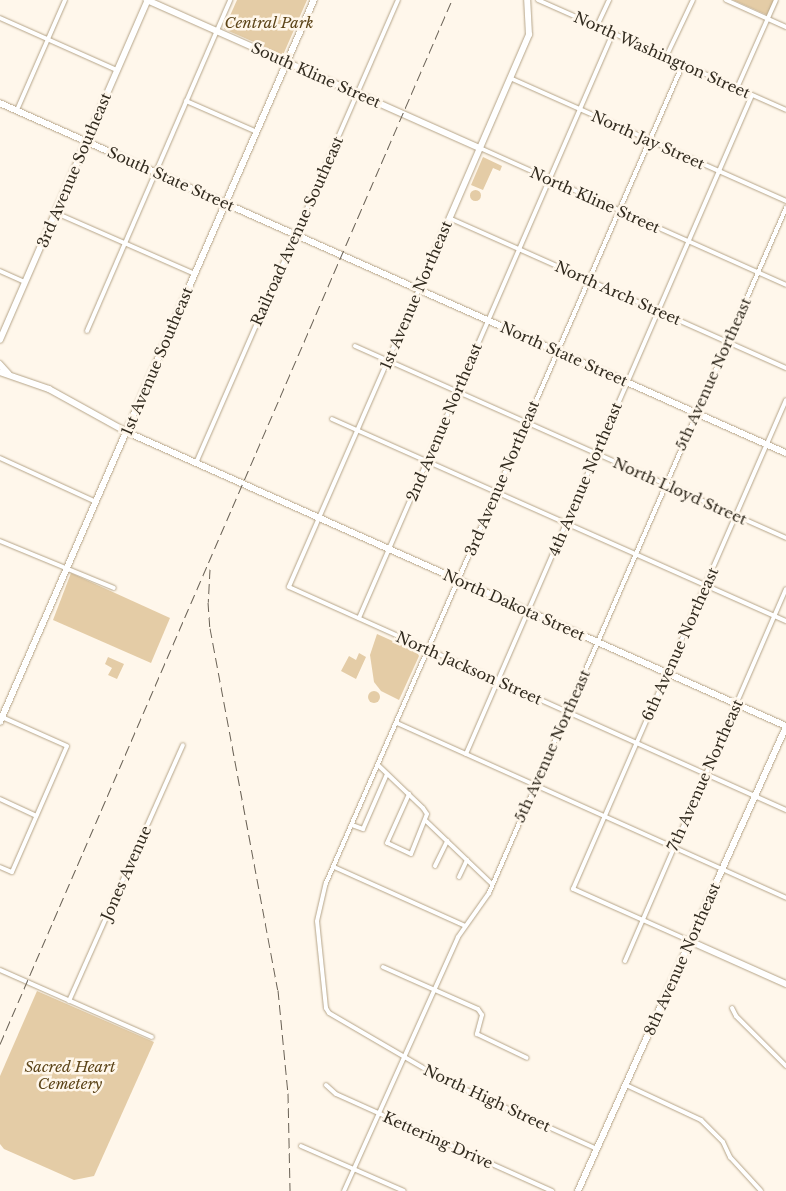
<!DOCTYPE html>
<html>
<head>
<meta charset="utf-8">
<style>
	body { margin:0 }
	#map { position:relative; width:786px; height:1191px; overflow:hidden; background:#fff7eb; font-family:"Libre Baskerville",serif }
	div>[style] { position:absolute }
	.green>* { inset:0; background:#e4cca6 }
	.round { border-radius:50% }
	.roads { filter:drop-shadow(0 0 1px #b5a488) drop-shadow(0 0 1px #b5a488) }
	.street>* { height:4px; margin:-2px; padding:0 2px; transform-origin:2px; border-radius:2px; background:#fff }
	.secondary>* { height:5.5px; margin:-2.75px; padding:0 2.75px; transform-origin:2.75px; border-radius:2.75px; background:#fff }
	.rail>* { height:1px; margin-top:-0.5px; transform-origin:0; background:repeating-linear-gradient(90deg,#686054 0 10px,transparent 0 15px) }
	span { translate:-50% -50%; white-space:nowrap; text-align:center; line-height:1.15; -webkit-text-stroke:5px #fff7eb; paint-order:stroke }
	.park-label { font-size:15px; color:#5c4418; font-style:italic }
	.street-label { font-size:15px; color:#322b1f }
</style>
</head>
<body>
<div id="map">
	<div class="green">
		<div style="clip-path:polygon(237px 0,307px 0,283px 55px,224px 29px)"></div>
		<div style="clip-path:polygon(733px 0,774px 0,767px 15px)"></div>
		<div style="clip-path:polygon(483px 157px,502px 166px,500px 171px,493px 168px,483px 190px,471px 185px)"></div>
		<div class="round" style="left:469.5px;top:189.5px;width:11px;height:11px"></div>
		<div style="clip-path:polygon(71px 573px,170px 618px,151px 663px,53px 620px)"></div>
		<div style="clip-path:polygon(377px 634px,417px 652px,419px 656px,399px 700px,381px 691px,374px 682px,370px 655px)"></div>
		<div style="clip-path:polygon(359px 653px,366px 657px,356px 679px,341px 671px,349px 656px,356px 660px)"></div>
		<div style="clip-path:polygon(108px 657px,124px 664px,117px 679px,108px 675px,112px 668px,105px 664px)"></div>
		<div class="round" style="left:368px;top:691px;width:12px;height:12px"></div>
		<div style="clip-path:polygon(37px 991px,154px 1042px,94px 1176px,74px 1180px,4px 1149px,0 1144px,0 1076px)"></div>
	</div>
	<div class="roads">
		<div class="street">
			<div style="left:538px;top:0;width:271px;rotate:23.9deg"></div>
			<div style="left:726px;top:0;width:66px;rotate:24.2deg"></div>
			<div style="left:0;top:18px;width:128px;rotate:24deg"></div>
			<div style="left:597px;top:26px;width:29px;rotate:-65deg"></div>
			<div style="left:666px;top:57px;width:63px;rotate:-64.7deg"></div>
			<div style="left:510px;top:78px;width:302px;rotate:24deg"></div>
			<div style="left:737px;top:88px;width:96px;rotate:-66.1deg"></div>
			<div style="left:186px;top:101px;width:77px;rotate:23.6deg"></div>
			<div style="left:17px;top:110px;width:120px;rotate:-66.4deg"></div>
			<div style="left:480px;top:148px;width:335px;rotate:24.1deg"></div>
			<div style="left:56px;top:213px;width:152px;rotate:23.7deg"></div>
			<div style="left:449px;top:218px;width:369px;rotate:24deg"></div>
			<div style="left:0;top:271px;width:27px;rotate:24deg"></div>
			<div style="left:419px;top:289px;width:325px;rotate:113.6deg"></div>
			<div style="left:289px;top:587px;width:545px;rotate:24.17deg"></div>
			<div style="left:87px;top:331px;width:361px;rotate:-66.6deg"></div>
			<div style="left:355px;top:346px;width:472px;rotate:24deg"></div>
			<div style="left:332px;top:419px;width:497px;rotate:24deg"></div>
			<div style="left:0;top:458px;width:106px;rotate:24.6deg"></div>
			<div style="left:196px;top:463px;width:505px;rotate:-66.43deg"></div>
			<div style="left:0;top:541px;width:123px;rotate:22.4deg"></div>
			<div style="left:359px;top:618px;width:638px;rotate:-66.53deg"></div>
			<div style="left:397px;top:723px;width:427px;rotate:24.2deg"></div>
			<div style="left:466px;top:754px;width:718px;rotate:-66.54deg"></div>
			<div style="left:378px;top:765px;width:62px;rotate:43.7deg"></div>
			<div style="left:423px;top:808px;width:7px;rotate:56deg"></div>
			<div style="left:427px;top:814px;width:43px;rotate:111.8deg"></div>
			<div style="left:411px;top:854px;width:26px;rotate:-155deg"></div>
			<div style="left:387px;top:843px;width:54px;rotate:-65.8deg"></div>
			<div style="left:0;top:799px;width:40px;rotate:25deg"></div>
			<div style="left:426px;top:821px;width:91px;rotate:43.7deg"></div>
			<div style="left:352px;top:825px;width:12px;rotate:20deg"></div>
			<div style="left:363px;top:829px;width:60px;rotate:-66.4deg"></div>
			<div style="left:435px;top:866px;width:28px;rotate:-64deg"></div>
			<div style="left:0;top:867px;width:13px;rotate:23deg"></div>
			<div style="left:12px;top:872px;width:137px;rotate:-66.4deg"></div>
			<div style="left:67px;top:746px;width:71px;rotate:-156deg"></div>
			<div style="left:334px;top:867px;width:144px;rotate:24.2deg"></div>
			<div style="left:459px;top:877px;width:19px;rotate:-65deg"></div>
			<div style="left:690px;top:941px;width:128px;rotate:-156deg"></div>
			<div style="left:573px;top:889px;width:533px;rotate:-66.46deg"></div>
			<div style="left:625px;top:961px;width:405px;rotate:-66.6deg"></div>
			<div style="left:383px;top:967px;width:104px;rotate:23.9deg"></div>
			<div style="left:478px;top:1009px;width:7px;rotate:56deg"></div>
			<div style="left:482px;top:1015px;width:20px;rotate:105deg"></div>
			<div style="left:477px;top:1034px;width:55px;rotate:25.6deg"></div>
			<div style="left:0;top:970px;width:166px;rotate:23.8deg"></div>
			<div style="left:69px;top:1001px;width:280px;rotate:-66deg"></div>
			<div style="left:732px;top:1008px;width:9px;rotate:63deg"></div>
			<div style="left:736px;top:1016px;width:71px;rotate:45deg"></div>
			<div style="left:326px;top:1085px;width:13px;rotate:42deg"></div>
			<div style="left:336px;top:1094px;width:237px;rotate:24.2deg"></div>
			<div style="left:626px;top:1085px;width:83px;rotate:25deg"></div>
			<div style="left:701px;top:1120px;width:31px;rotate:45deg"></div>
			<div style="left:723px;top:1142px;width:17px;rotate:65deg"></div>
			<div style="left:730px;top:1157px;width:46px;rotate:47.6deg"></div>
			<div style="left:301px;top:1146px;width:112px;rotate:23.6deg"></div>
			<div style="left:597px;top:1149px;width:168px;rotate:-155.7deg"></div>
			<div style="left:444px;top:1080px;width:133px;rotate:-149.8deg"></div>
			<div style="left:329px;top:1013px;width:6px;rotate:-121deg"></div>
			<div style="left:326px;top:1008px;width:87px;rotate:-95.9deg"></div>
			<div style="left:317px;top:921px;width:39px;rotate:-77deg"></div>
			<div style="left:326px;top:883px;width:893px;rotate:-66.45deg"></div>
			<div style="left:344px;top:1191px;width:278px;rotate:-65.8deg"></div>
			<div style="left:458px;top:937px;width:54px;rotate:-54.8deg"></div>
			<div style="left:489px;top:893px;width:747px;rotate:-66.56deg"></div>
		</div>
		<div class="secondary">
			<div style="left:147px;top:0;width:364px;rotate:24deg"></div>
			<div style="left:0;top:103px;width:860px;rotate:24deg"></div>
			<div style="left:419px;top:289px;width:277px;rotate:-66.6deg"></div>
			<div style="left:529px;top:35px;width:35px;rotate:-93deg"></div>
			<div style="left:0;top:340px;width:371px;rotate:-66.5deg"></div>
			<div style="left:0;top:364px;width:13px;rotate:48deg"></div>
			<div style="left:0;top:372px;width:52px;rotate:19.1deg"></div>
			<div style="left:49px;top:389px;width:89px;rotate:28.9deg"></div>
			<div style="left:127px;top:432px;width:722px;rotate:24.04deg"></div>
			<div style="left:0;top:722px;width:787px;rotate:-66.5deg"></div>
			<div style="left:690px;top:941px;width:105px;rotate:24.1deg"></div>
			<div style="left:578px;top:1191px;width:508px;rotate:-65.85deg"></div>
		</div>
	</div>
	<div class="rail">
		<div style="left:210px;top:569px;width:33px;rotate:93deg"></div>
		<div style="left:208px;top:602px;width:26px;rotate:86deg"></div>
		<div style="left:210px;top:628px;width:368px;rotate:79.4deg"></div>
		<div style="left:278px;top:990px;width:103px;rotate:84.5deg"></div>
		<div style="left:288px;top:1093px;width:98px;rotate:88.8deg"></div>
		<div style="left:0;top:1044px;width:1138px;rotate:-66.59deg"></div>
	</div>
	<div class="park-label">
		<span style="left:269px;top:23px">Central Park</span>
		<span style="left:70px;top:1075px">Sacred Heart<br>Cemetery</span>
	</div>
	<div class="street-label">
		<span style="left:662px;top:55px;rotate:24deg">North Washington Street</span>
		<span style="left:316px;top:75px;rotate:24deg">South Kline Street</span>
		<span style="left:648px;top:140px;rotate:24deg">North Jay Street</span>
		<span style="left:74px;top:170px;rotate:-67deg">3rd Avenue Southeast</span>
		<span style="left:171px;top:179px;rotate:24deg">South State Street</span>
		<span style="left:595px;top:200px;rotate:24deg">North Kline Street</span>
		<span style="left:297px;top:231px;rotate:-66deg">Railroad Avenue Southeast</span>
		<span style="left:618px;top:293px;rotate:24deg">North Arch Street</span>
		<span style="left:416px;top:295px;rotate:-67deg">1st Avenue Northeast</span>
		<span style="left:564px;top:354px;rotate:24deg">North State Street</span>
		<span style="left:157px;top:361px;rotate:-67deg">1st Avenue Southeast</span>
		<span style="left:713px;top:374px;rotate:-66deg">5th Avenue Northeast</span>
		<span style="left:444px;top:422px;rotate:-67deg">2nd Avenue Northeast</span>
		<span style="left:502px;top:478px;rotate:-67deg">3rd Avenue Northeast</span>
		<span style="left:585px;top:479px;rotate:-67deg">4th Avenue Northeast</span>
		<span style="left:680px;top:491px;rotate:24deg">North Lloyd Street</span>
		<span style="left:514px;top:605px;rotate:24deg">North Dakota Street</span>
		<span style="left:680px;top:644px;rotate:-66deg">6th Avenue Northeast</span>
		<span style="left:469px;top:668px;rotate:24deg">North Jackson Street</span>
		<span style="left:552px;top:746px;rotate:-66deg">5th Avenue Northeast</span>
		<span style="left:705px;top:775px;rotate:-66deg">7th Avenue Northeast</span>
		<span style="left:126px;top:873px;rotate:-66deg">Jones Avenue</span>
		<span style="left:682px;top:959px;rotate:-66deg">8th Avenue Northeast</span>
		<span style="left:487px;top:1098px;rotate:25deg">North High Street</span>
		<span style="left:438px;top:1140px;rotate:24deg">Kettering Drive</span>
	</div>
</div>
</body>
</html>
